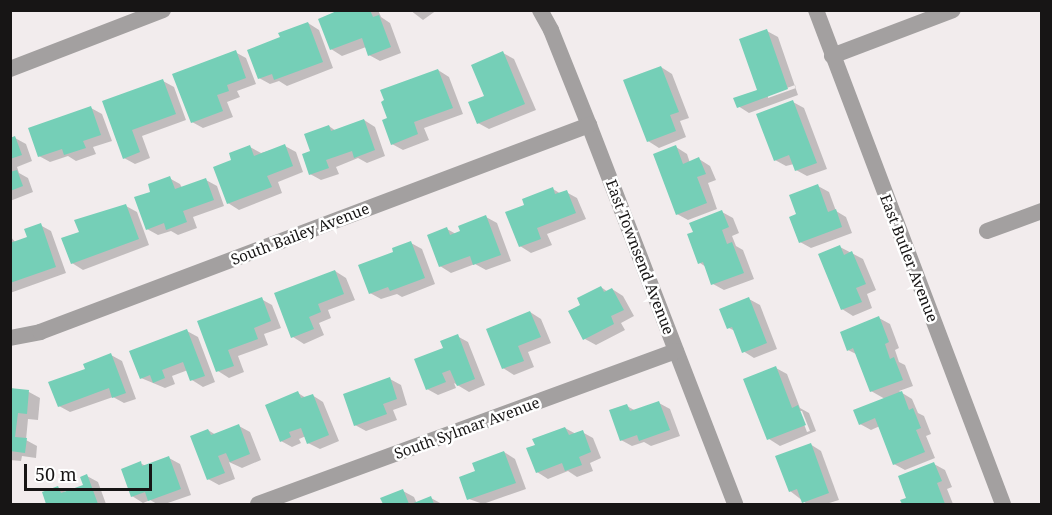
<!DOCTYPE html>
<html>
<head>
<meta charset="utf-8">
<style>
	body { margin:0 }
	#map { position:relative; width:1052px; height:515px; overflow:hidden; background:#f2eced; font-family:"Noto Serif",serif }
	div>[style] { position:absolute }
	.shadow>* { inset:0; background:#0003 }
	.building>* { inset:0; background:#75cfb7 }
	.minor>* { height:16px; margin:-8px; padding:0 8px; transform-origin:8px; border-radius:8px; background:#a3a0a0 }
	.tertiary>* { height:16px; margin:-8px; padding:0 8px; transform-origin:8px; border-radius:8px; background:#a3a0a0 }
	span { translate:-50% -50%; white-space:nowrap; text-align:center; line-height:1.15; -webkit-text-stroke:5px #fff; paint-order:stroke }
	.street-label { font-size:15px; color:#171515 }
	.frame { position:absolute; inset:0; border:12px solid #171515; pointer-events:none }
	.scale { position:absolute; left:24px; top:464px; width:128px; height:27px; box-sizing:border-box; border:3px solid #171515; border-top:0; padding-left:8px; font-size:18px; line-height:21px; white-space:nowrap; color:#171515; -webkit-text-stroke:4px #fff; paint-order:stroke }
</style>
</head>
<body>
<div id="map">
	<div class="shadow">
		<div style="clip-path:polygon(343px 10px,378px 10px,381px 17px,390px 23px,401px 53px,380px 61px,369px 55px,366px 47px,342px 56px,331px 49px)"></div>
		<div style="clip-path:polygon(410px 10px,437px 10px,423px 20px)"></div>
		<div style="clip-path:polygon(308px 23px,319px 30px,333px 68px,287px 86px,279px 81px,270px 84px,259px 78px,282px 38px)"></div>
		<div style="clip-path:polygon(evenodd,767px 31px,778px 37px,798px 95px,749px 113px,738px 106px,759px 91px,767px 31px,795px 85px,796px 88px,768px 98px,768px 95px,795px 85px)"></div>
		<div style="clip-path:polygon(235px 52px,246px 58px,256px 84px,237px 91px,240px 97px,227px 102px,233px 117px,203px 128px,192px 122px)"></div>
		<div style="clip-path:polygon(503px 53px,514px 59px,536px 110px,489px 129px,478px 123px)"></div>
		<div style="clip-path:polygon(661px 67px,672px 74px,689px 118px,680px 121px,686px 137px,659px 148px,648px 141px)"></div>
		<div style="clip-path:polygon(438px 70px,449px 77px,463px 114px,424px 128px,429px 140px,403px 150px,392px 144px)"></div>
		<div style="clip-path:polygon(163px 81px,174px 87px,186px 120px,142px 136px,150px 158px,135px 164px,124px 158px,104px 102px)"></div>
		<div style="clip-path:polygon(793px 102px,804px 108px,827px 169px,807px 176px,796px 170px,794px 164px,786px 166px,775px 160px)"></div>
		<div style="clip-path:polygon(91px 108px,102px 114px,112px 141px,93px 147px,96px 154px,76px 161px,68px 156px,50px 162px,39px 156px)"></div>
		<div style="clip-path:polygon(364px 120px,375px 127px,385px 156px,367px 163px,358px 158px,336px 167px,339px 174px,321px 180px,310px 174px,329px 126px,336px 131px)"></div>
		<div style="clip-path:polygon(15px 138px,26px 144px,32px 161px,17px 167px,19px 173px,28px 178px,33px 192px,10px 201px,10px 139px)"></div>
		<div style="clip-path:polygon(285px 146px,296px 152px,303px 172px,278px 182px,282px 193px,239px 210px,228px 203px,233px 161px,250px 147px,261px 153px)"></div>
		<div style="clip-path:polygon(676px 147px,687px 154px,690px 163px,699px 159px,710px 166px,716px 180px,708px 183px,717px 209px,688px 220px,677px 214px)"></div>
		<div style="clip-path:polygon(169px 178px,180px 184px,182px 188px,206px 180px,217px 186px,224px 206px,193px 217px,197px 228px,178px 235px,171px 231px,158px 235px,147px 229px,152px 192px)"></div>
		<div style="clip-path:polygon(818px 186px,829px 192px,836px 211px,846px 217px,852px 233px,811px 248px,800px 242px,798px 215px)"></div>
		<div style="clip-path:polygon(553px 189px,561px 194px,566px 192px,577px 198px,586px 219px,547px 234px,552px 245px,531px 253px,520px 246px,526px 206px)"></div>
		<div style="clip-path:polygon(126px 206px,137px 212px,149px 245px,83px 270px,72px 263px,81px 233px)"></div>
		<div style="clip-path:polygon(722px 212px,733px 218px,739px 233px,732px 236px,736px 246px,743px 250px,754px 279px,724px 290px,713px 284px,706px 267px,700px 263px)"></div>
		<div style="clip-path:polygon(486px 217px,497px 223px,511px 261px,486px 270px,475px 264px,451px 273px,440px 266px,447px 229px,456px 234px)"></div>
		<div style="clip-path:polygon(40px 225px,51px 231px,66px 273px,10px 293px,10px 236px,16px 243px,29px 238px)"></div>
		<div style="clip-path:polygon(411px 243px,422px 249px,435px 284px,402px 297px,397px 294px,381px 299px,370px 293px,395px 253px)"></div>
		<div style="clip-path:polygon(840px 247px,863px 259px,876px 290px,867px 294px,872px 308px,853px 316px,842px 309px)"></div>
		<div style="clip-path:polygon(335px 271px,346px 278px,355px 300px,328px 310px,331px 318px,319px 323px,324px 335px,304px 344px,293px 337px)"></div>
		<div style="clip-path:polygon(601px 287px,608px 292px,612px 289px,623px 296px,634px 316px,621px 323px,625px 330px,596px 345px,585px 339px)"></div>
		<div style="clip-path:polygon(261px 299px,272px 305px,281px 328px,264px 334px,268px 345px,238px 356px,244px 372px,229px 378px,218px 371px,199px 322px)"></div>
		<div style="clip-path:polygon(749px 299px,760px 305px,777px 349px,754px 358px,743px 351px,735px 331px,729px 328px)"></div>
		<div style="clip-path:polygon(530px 312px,541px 319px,551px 343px,528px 352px,534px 367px,514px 375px,503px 368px)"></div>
		<div style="clip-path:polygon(879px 318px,890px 324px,899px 348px,895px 350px,899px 362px,905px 365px,913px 386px,899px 391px,912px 399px,918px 413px,924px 416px,931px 434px,926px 436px,935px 458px,905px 470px,894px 464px,880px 426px,871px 430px,860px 424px,885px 399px,871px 391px,856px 354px,848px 350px)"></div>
		<div style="clip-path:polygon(187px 331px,198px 337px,215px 382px,203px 387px,192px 380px,188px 370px,172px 376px,175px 384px,165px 388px,141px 378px)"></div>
		<div style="clip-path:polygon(457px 336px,468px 342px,485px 385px,469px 392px,454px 383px,456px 388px,438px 395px,427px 389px,445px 348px)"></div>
		<div style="clip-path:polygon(111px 355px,122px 361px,136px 399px,124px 403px,113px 397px,70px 412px,59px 406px,87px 370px)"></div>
		<div style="clip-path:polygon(evenodd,776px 368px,787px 374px,800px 408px,809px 413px,816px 431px,780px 446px,769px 439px,776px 368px,799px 411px,802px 411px,810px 431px,807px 432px,799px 411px)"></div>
		<div style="clip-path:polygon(390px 379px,401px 385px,407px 405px,393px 410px,397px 420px,366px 431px,355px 425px)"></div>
		<div style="clip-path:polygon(10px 390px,29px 392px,40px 398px,38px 420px,28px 419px,26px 440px,37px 446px,36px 458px,22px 456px,21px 461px,10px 460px)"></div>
		<div style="clip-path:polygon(298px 393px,306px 398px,312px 395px,323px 402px,339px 441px,320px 449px,308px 443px,306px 436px,299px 439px,301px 443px,292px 447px,281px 441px)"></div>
		<div style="clip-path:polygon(659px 403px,670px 409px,680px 436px,651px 446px,644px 442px,632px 446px,621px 440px,627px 406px,636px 411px)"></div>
		<div style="clip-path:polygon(239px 426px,250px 432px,261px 460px,242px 468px,229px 462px,235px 479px,219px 485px,208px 479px,208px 430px,216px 435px)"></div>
		<div style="clip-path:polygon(565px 428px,576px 434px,582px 432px,593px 438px,601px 458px,590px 463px,593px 471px,577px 477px,568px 471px,548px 479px,537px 472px)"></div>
		<div style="clip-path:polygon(810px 444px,821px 451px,839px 500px,826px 504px,807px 504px,790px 491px)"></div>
		<div style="clip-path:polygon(504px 452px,515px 459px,526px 489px,483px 504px,469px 499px,477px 472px)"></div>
		<div style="clip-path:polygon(169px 458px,180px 464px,191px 495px,165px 504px,157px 504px,150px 500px,143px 503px,132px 496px,140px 463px,146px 466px)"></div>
		<div style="clip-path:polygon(934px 464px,945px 470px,952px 487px,947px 489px,953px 504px,904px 504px,902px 501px,908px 499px)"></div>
		<div style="clip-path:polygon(87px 476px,98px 482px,106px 504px,48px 504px,44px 493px,58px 488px,66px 492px,85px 485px)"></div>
		<div style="clip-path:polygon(403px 491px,414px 497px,417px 504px,431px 498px,442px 504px,384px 504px,382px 499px)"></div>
	</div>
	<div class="building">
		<div style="clip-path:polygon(339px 10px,370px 10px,373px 17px,379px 15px,391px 47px,368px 56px,362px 38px,330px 50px,318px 19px)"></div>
		<div style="clip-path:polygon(308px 22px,323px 62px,274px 80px,272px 74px,258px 79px,247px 50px,280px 37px,278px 33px)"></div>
		<div style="clip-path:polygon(767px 29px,788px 89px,737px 108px,733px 98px,757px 90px,739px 39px)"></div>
		<div style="clip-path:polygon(236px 50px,246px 78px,227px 85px,229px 91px,217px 95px,223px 111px,191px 123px,172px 74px)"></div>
		<div style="clip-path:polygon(503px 51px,525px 104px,477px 124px,468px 102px,484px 96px,471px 65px)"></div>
		<div style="clip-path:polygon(661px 66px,679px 112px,670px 115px,676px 131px,647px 142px,623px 80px)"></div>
		<div style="clip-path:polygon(438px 69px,453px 108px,414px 122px,418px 134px,391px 145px,382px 120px,387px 118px,381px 102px,384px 100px,380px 90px)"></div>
		<div style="clip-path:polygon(163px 79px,176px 114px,132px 130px,140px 152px,123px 159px,102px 101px)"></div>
		<div style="clip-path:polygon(793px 100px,817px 163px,795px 171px,789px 155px,774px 161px,756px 114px)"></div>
		<div style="clip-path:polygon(91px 106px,101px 135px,83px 141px,86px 148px,64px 155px,62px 149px,38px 157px,28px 128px)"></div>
		<div style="clip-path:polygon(364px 119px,375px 150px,354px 158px,352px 151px,326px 160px,329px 168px,309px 175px,302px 154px,310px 151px,304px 134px,329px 125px,331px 131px)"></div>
		<div style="clip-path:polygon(15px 136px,22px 155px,10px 159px,10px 138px)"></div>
		<div style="clip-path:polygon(285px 144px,293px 166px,267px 176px,272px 187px,227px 204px,213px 167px,231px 160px,229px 153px,250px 145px,254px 156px)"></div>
		<div style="clip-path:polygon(676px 145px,683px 164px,699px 157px,706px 174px,697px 177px,707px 203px,676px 215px,653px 154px)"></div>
		<div style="clip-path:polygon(17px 170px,23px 186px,10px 191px,10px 172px)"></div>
		<div style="clip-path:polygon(170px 176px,175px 189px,206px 178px,214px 200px,183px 211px,187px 222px,166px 230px,164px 223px,146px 230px,134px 197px,150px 192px,148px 184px)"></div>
		<div style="clip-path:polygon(818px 184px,828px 212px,836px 209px,842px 227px,799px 243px,789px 217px,796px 214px,789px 195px)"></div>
		<div style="clip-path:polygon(553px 187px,555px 194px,567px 190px,576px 213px,537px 228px,541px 239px,519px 247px,505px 212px,524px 205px,522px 199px)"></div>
		<div style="clip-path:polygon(126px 204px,139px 239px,71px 264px,61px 238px,79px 232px,74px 220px)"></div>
		<div style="clip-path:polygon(722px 210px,729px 227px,722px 230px,727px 244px,732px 242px,744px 273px,711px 285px,703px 262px,698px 264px,687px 234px,693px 232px,689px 223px)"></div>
		<div style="clip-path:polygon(486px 215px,501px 255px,473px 265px,470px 256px,439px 267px,427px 235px,447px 227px,450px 235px,460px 231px,458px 226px)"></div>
		<div style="clip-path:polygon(41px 223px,56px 267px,10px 283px,10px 243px,27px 237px,24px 229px)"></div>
		<div style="clip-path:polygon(411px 241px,425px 278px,390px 291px,388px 287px,369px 294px,358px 265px,393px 252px,392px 248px)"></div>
		<div style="clip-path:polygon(840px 245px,844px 255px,852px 251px,866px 284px,856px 288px,862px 302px,841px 310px,818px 254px)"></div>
		<div style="clip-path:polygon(335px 270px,344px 294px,318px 304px,321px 312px,309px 317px,314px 329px,291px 338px,274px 293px)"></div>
		<div style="clip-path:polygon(601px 286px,604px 292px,612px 288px,624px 310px,611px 316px,614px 324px,583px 340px,568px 311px,580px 305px,577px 298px)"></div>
		<div style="clip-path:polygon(262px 297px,271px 321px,254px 328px,258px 339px,228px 350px,234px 366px,216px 372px,197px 321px)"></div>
		<div style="clip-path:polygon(749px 297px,767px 343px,742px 353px,732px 327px,727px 329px,719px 309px)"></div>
		<div style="clip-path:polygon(530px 311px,541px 337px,518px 346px,524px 361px,502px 369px,486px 329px)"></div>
		<div style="clip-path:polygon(879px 316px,889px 342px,885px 344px,890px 359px,894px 357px,903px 380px,870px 392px,853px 348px,847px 351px,840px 332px)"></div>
		<div style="clip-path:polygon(187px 329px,205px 376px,190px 381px,183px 362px,162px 370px,165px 378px,153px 383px,150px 375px,140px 379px,129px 351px)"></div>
		<div style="clip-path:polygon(458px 334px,475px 379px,457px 386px,450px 370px,442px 373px,446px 382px,426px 390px,414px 359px,443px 348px,440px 341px)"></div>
		<div style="clip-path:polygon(111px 353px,126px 393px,112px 398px,109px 388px,58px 407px,48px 382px,85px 369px,83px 364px)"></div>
		<div style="clip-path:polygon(776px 366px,792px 408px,798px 405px,806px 425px,767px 440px,743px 379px)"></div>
		<div style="clip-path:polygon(390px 377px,397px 399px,383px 404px,387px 414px,354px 426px,343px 394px)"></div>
		<div style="clip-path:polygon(10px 388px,29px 390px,27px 414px,18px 413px,15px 437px,27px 438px,25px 453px,10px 451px)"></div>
		<div style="clip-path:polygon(298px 391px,301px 398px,313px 394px,329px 435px,307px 444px,301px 428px,289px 432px,291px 437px,280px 442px,265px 405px)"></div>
		<div style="clip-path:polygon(902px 391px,909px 410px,913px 408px,921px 428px,916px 430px,925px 452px,893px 465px,875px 418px,859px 425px,853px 410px)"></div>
		<div style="clip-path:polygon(659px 401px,670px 430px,639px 441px,637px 435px,620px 441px,609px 410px,627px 404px,630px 411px)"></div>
		<div style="clip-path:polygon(239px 424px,250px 454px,230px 462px,226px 453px,218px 456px,225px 473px,207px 480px,190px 436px,208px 429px,211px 435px)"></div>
		<div style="clip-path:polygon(565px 427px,569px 435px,583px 430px,591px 452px,579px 457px,582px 465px,565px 471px,562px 463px,536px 473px,526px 448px,535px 445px,532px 439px)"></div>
		<div style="clip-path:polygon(811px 443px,829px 493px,802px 503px,797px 489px,789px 492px,775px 456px)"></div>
		<div style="clip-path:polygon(504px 451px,516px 483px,467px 500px,459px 477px,475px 471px,472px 463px)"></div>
		<div style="clip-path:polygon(169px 456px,181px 489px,148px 501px,145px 492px,131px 497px,121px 469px,141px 461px,142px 466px)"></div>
		<div style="clip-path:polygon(934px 462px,942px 481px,937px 483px,945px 504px,902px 504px,900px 500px,906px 498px,898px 476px)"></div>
		<div style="clip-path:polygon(87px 474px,98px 504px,46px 504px,42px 492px,58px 486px,61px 493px,83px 485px,80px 477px)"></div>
		<div style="clip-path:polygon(403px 489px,409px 504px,383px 504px,380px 498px)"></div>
		<div style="clip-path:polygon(431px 496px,434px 504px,411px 504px)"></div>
	</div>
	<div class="minor">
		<div style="left:540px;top:10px;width:23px;rotate:61deg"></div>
		<div style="left:551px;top:30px;width:102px;rotate:68.2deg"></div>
		<div style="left:589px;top:125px;width:406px;rotate:68.9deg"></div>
		<div style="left:832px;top:56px;width:129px;rotate:-20.8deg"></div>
		<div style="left:10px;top:69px;width:164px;rotate:-21.1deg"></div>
		<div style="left:987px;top:231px;width:59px;rotate:-20deg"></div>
		<div style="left:10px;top:338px;width:31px;rotate:-11deg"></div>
		<div style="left:40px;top:332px;width:587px;rotate:-20.66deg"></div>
		<div style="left:258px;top:504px;width:445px;rotate:-20.1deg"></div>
	</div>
	<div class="tertiary">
		<div style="left:816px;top:10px;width:528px;rotate:69.27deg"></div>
	</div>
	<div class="street-label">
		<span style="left:300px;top:234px;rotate:-21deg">South Bailey Avenue</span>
		<span style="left:640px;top:257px;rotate:69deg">East Townsend Avenue</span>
		<span style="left:909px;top:258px;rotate:69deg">East Butler Avenue</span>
		<span style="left:467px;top:428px;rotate:-20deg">South Sylmar Avenue</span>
	</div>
	<div class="frame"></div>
	<div class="scale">50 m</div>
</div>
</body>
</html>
